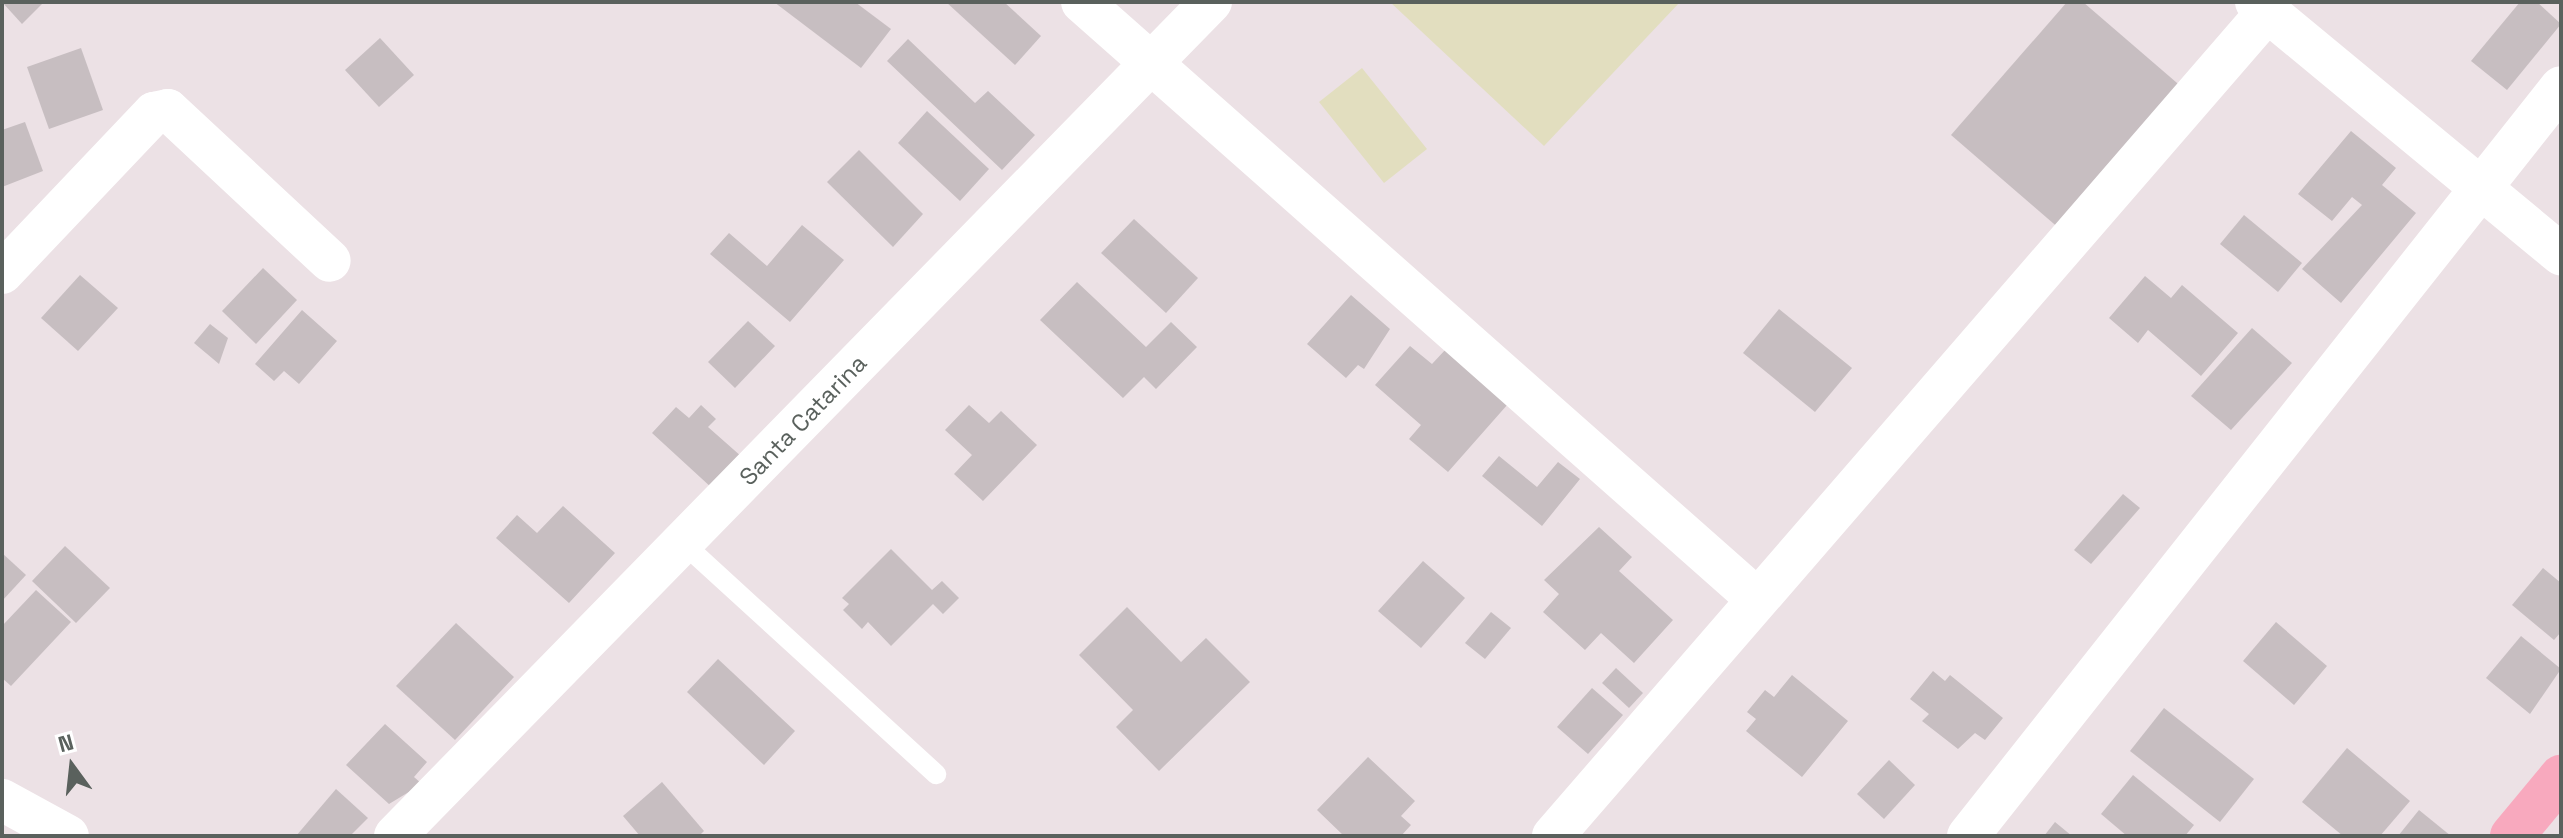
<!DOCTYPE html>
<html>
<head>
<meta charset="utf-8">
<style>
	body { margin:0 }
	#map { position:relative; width:2563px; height:838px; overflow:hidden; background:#ece1e5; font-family:"Space Grotesk",sans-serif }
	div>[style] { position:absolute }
	.green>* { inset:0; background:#e2debf }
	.building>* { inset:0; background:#c7bec1 }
	.lane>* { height:20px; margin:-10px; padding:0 10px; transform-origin:10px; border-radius:10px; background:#fff }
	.street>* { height:42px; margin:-21px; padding:0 21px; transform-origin:21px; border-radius:21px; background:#fff }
	.primary>* { height:44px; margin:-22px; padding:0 22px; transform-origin:22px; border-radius:22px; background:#f8a9be }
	span { translate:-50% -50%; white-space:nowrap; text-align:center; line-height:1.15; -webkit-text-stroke:6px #fff; paint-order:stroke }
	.street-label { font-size:24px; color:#5a615d }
	.frame { position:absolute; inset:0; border:4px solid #5a615d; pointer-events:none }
	.north { position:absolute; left:32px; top:726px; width:80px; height:80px; -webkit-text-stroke:6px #fff; paint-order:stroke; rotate:345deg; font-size:22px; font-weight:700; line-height:32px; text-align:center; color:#5a615d }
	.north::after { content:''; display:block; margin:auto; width:28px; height:36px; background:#5a615d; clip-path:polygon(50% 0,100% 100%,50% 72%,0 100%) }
</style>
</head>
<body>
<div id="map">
	<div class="green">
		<div style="clip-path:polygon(1390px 2px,1680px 2px,1544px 146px)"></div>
		<div style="clip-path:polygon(1362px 68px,1427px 149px,1384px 183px,1319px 102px)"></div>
	</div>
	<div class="building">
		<div style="clip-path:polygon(2px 2px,44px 2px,22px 24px)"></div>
		<div style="clip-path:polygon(774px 2px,855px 2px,891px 29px,861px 68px)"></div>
		<div style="clip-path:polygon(946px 2px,1004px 2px,1041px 36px,1015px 65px)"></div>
		<div style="clip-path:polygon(2067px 2px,2083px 2px,2184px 89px,2061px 230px,1951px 135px)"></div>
		<div style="clip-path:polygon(2520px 2px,2537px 2px,2561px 24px,2507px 90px,2471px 61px)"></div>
		<div style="clip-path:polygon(380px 38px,414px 75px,379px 107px,345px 70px)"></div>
		<div style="clip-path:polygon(908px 39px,975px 103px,988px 91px,1035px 135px,1002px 170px,887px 61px)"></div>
		<div style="clip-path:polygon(81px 48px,103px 110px,49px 129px,27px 67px)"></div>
		<div style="clip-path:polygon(927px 111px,989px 169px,960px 201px,898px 143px)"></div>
		<div style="clip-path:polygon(25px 122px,43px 171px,2px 187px,2px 130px)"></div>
		<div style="clip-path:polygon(2351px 131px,2396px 168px,2382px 185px,2416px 213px,2341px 303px,2302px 269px,2362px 205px,2352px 197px,2332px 221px,2298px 194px)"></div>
		<div style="clip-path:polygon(859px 150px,923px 214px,893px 247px,827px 182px)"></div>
		<div style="clip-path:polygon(2244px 215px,2302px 263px,2278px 292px,2220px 244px)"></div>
		<div style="clip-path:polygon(1134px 219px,1198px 278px,1166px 313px,1101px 253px)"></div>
		<div style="clip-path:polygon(802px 225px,844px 260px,790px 322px,710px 254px,729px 233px,767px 266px)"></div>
		<div style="clip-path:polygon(263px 268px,297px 300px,256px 344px,222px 311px)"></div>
		<div style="clip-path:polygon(80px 275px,118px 308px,78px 351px,41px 318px)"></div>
		<div style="clip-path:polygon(2145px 276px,2171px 298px,2182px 285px,2238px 333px,2201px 376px,2148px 330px,2138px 343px,2109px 318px)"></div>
		<div style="clip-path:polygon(1077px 282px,1146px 347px,1171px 322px,1197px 347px,1156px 389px,1144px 377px,1123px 398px,1040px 320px)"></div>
		<div style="clip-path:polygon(1351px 295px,1390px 329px,1364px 369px,1358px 365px,1346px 378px,1307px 344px)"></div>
		<div style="clip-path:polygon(1779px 309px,1852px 368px,1815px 412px,1743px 353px)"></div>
		<div style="clip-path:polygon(302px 310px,337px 341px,299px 384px,284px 371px,274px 381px,255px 364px)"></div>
		<div style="clip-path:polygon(748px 321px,775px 346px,735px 388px,708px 362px)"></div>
		<div style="clip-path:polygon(210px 324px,228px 338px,219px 364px,194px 343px)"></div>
		<div style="clip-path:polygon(2252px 328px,2292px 363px,2231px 430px,2191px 396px)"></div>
		<div style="clip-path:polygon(1410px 346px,1432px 364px,1446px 349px,1508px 404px,1448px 472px,1409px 439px,1421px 425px,1375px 385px)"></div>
		<div style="clip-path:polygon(701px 405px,716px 419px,708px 427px,742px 457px,713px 489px,652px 433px,676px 407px,689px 418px)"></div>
		<div style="clip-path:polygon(969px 405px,989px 423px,1001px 411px,1037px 445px,983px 501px,954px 474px,972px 455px,945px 430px)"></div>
		<div style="clip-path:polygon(1499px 456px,1537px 487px,1558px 462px,1580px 479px,1542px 526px,1482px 476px)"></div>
		<div style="clip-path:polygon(2123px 494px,2140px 508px,2091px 564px,2074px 550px)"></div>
		<div style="clip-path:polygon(563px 506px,615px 553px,569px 603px,496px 538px,517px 515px,537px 533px)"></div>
		<div style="clip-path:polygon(1599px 527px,1632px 557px,1619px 571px,1673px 620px,1634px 663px,1601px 633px,1585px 650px,1543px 612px,1559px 594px,1544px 580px)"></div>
		<div style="clip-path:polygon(65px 546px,110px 588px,76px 623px,32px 581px)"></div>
		<div style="clip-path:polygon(891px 549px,932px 590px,942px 581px,959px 598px,943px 614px,933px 604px,891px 646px,868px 622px,862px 629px,843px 610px,849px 604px,842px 598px)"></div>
		<div style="clip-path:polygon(2px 553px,26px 575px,2px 601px)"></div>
		<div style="clip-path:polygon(1423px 561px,1465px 598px,1421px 648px,1378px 611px)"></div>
		<div style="clip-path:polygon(2543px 568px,2561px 583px,2561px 632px,2554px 640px,2512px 605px)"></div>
		<div style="clip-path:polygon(36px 590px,71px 622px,11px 686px,2px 678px,2px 626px)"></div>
		<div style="clip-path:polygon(1127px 607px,1181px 662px,1206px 638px,1250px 682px,1159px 771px,1116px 727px,1133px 710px,1079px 655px)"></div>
		<div style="clip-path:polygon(1491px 612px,1511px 628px,1485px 659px,1465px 643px)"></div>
		<div style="clip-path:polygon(2276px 622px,2327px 666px,2294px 705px,2243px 661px)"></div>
		<div style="clip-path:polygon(456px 623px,514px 677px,455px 740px,396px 686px)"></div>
		<div style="clip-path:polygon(2521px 636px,2561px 669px,2530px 714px,2486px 678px)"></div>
		<div style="clip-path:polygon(718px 659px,795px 731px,764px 765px,687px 692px)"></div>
		<div style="clip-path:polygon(1616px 668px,1643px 693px,1629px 708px,1602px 683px)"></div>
		<div style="clip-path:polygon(1933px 671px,1945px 681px,1950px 675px,2003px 718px,1985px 740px,1975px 733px,1958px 749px,1922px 721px,1929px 714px,1910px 699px)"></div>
		<div style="clip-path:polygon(1792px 675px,1848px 721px,1802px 777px,1746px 731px,1756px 719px,1747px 712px,1765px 690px,1774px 697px)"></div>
		<div style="clip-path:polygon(1592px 688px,1623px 715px,1588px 754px,1557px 727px)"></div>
		<div style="clip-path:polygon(2164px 708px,2254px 779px,2220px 822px,2130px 751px)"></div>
		<div style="clip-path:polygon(385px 724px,427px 762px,414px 777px,422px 784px,389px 804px,346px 765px)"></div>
		<div style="clip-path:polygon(2347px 748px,2410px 801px,2380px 836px,2343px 836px,2302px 802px)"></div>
		<div style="clip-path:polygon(1368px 757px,1415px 801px,1401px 816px,1411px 825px,1401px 836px,1344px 836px,1317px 810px)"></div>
		<div style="clip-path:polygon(1889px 760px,1915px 785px,1884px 819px,1857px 794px)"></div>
		<div style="clip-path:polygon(2133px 775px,2194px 825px,2185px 836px,2127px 836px,2101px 814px)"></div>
		<div style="clip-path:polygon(662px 782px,704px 831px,699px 836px,640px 836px,623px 816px)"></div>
		<div style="clip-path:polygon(336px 789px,368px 818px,350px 836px,296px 836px)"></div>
		<div style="clip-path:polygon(2419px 810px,2451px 836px,2398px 836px)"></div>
		<div style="clip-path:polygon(2055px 822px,2072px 836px,2044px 836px)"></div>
	</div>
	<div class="lane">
		<div style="left:683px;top:543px;width:343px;rotate:42.4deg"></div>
	</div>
	<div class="street">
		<div style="left:1082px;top:2px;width:900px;rotate:41.49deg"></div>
		<div style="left:2256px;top:2px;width:396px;rotate:39.6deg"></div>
		<div style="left:2px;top:273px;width:221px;rotate:-46.5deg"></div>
		<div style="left:154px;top:113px;width:14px;rotate:-12deg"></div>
		<div style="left:168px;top:110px;width:221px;rotate:43deg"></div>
		<div style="left:2px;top:800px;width:75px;rotate:28.6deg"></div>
		<div style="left:395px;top:836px;width:1167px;rotate:-45.63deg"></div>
		<div style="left:1553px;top:836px;width:1090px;rotate:-49.09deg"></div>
		<div style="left:1968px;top:836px;width:955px;rotate:-51.63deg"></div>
	</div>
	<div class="primary">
		<div style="left:2512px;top:836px;width:77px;rotate:-50.3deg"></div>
	</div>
	<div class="street-label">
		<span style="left:803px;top:420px;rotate:-46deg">Santa Catarina</span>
	</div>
	<div class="frame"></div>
	<div class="north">N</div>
</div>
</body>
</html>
